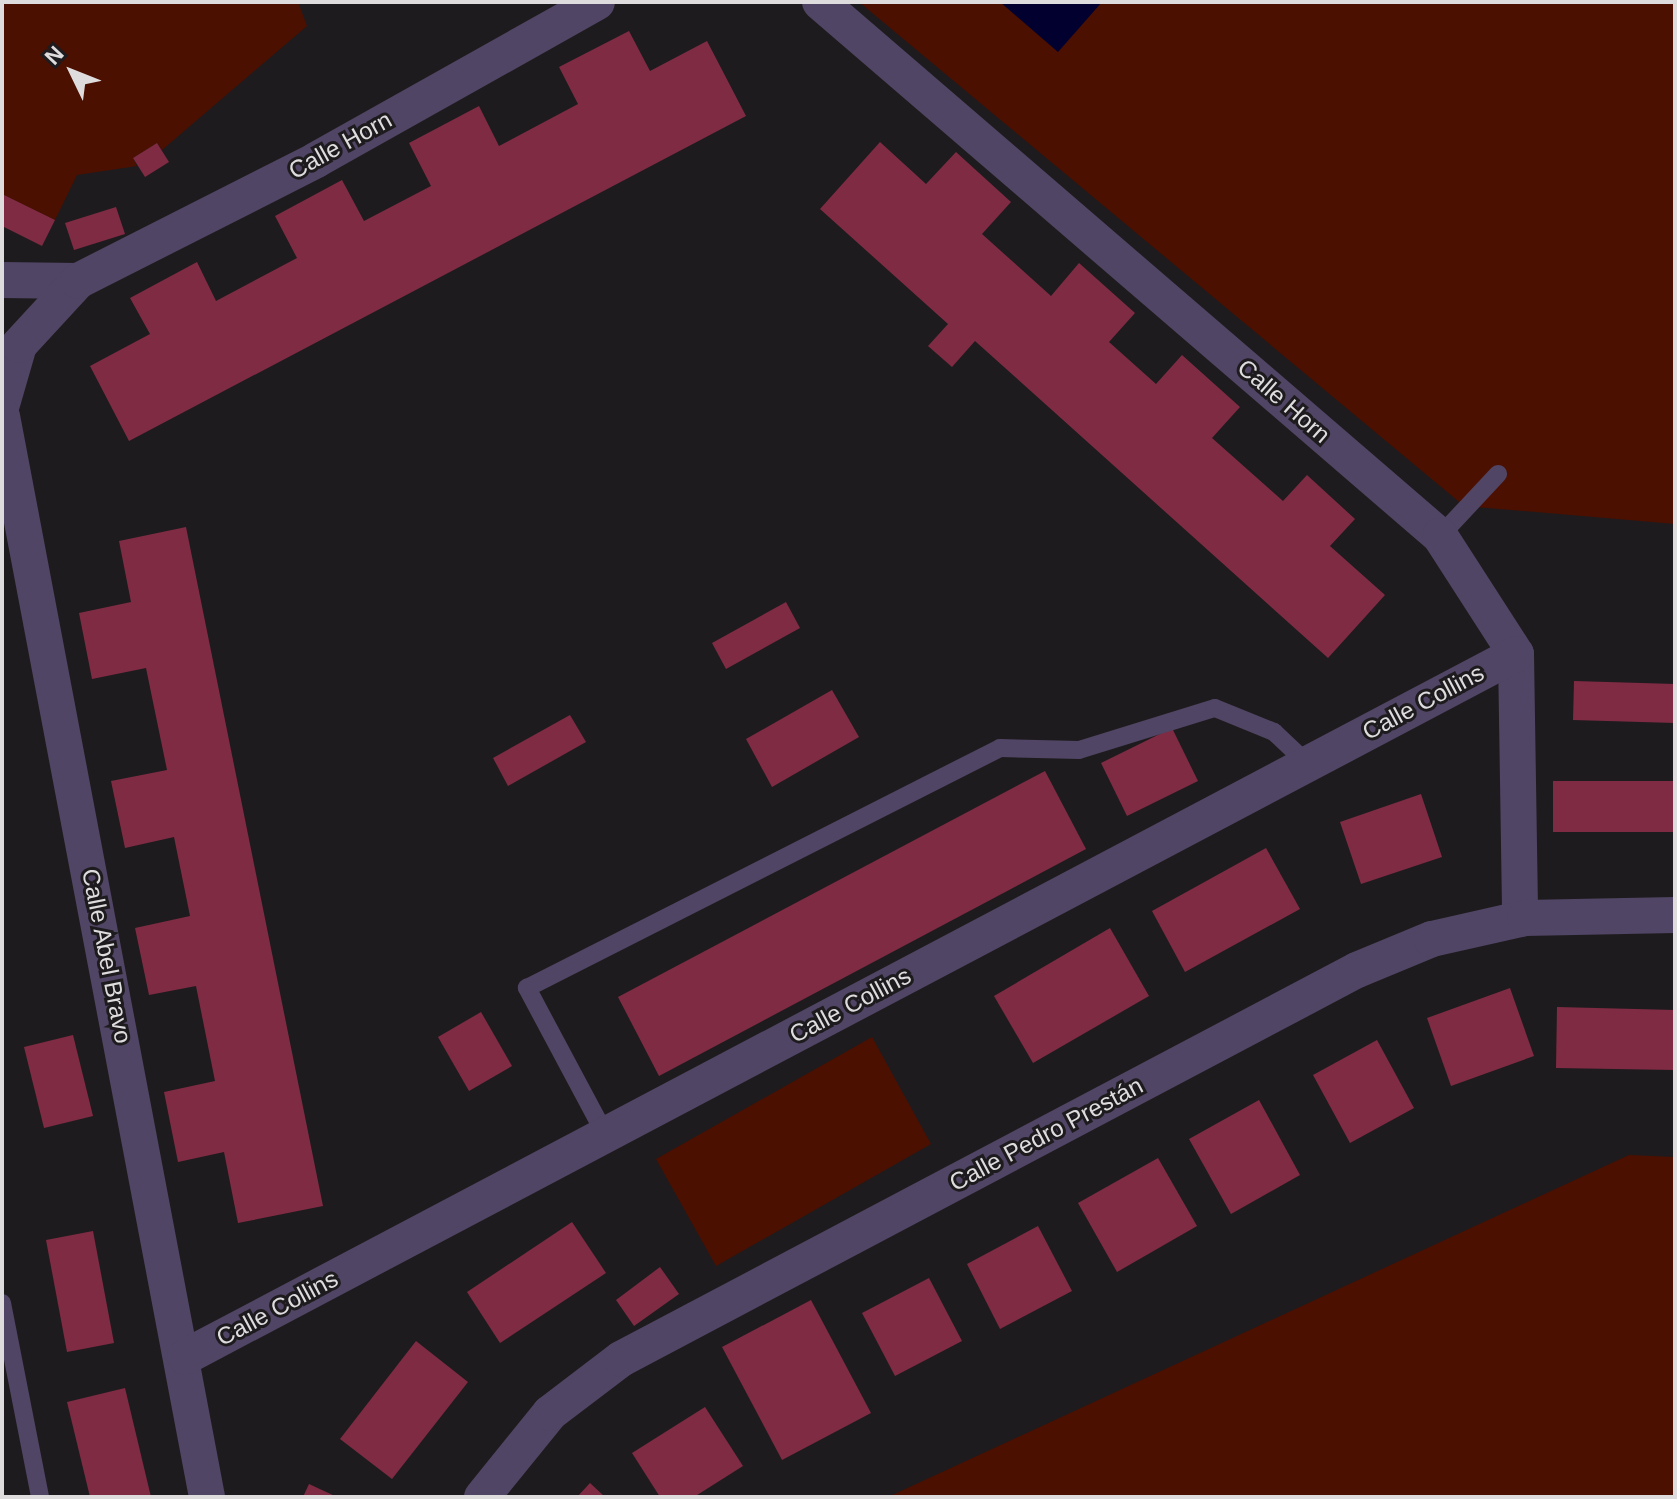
<!DOCTYPE html>
<html>
<head>
<meta charset="utf-8">
<style>
	body { margin:0 }
	#map { position:relative; width:1677px; height:1499px; overflow:hidden; background:#1e1b1e; font-family:Helvetica,sans-serif }
	div>[style] { position:absolute }
	.green>* { inset:0; background:#4b1000 }
	.water>* { inset:0; background:#01002e }
	.building>* { inset:0; background:#7f2b43 }
	.lane>* { height:18px; margin:-9px; padding:0 9px; transform-origin:9px; border-radius:9px; background:#504564 }
	.street>* { height:36px; margin:-18px; padding:0 18px; transform-origin:18px; border-radius:18px; background:#504564 }
	span { translate:-50% -50%; white-space:nowrap; text-align:center; line-height:1.15; -webkit-text-stroke:6px #1e1b1e; paint-order:stroke }
	.street-label { font-size:24px; color:#dfdcde }
	.frame { position:absolute; inset:0; border:4px solid #dfdcde; pointer-events:none }
	.north { position:absolute; left:32px; top:32px; width:80px; height:80px; -webkit-text-stroke:6px #1e1b1e; paint-order:stroke; rotate:313deg; font-size:22px; font-weight:700; line-height:32px; text-align:center; color:#dfdcde }
	.north::after { content:''; display:block; margin:auto; width:28px; height:36px; background:#dfdcde; clip-path:polygon(50% 0,100% 100%,50% 72%,0 100%) }
</style>
</head>
<body>
<div id="map">
	<div class="green">
		<div style="clip-path:polygon(2px 2px,298px 2px,307px 26px,162px 150px,157px 143px,133px 158px,137px 166px,77px 175px,55px 220px,2px 194px)"></div>
		<div style="clip-path:polygon(859px 2px,1675px 2px,1675px 524px,1464px 506px)"></div>
		<div style="clip-path:polygon(872px 1037px,931px 1144px,716px 1266px,656px 1159px)"></div>
		<div style="clip-path:polygon(1629px 1155px,1675px 1157px,1675px 1497px,888px 1497px)"></div>
	</div>
	<div class="water">
		<div style="clip-path:polygon(1000px 2px,1102px 2px,1058px 52px)"></div>
	</div>
	<div class="building">
		<div style="clip-path:polygon(629px 31px,650px 71px,707px 41px,746px 116px,129px 441px,90px 366px,150px 334px,130px 298px,197px 262px,216px 301px,297px 258px,275px 216px,342px 180px,364px 221px,431px 186px,409px 143px,479px 106px,499px 146px,578px 104px,559px 67px)"></div>
		<div style="clip-path:polygon(880px 142px,926px 184px,956px 152px,1011px 202px,982px 234px,1051px 296px,1079px 263px,1135px 313px,1109px 342px,1156px 384px,1182px 355px,1240px 407px,1212px 438px,1283px 501px,1307px 475px,1355px 519px,1330px 546px,1385px 595px,1328px 658px,975px 341px,952px 367px,928px 346px,948px 324px,820px 209px)"></div>
		<div style="clip-path:polygon(157px 143px,169px 162px,145px 177px,133px 158px)"></div>
		<div style="clip-path:polygon(2px 194px,55px 220px,42px 246px,2px 226px)"></div>
		<div style="clip-path:polygon(116px 207px,125px 234px,74px 250px,65px 223px)"></div>
		<div style="clip-path:polygon(186px 527px,323px 1206px,238px 1223px,224px 1152px,178px 1162px,164px 1092px,215px 1081px,196px 986px,149px 995px,135px 928px,190px 916px,174px 837px,125px 848px,111px 781px,167px 770px,146px 668px,92px 679px,79px 613px,131px 602px,119px 541px)"></div>
		<div style="clip-path:polygon(786px 602px,800px 628px,726px 669px,712px 643px)"></div>
		<div style="clip-path:polygon(1574px 681px,1675px 684px,1675px 723px,1573px 720px)"></div>
		<div style="clip-path:polygon(832px 690px,859px 737px,772px 787px,746px 739px)"></div>
		<div style="clip-path:polygon(570px 715px,586px 742px,508px 786px,493px 758px)"></div>
		<div style="clip-path:polygon(1172px 728px,1198px 781px,1127px 816px,1101px 763px)"></div>
		<div style="clip-path:polygon(1045px 771px,1086px 849px,659px 1076px,618px 997px)"></div>
		<div style="clip-path:polygon(1553px 781px,1675px 781px,1675px 832px,1553px 832px)"></div>
		<div style="clip-path:polygon(1421px 794px,1442px 857px,1361px 884px,1340px 822px)"></div>
		<div style="clip-path:polygon(1266px 848px,1300px 909px,1185px 972px,1152px 911px)"></div>
		<div style="clip-path:polygon(1110px 928px,1149px 996px,1033px 1063px,994px 996px)"></div>
		<div style="clip-path:polygon(1510px 988px,1534px 1056px,1451px 1086px,1427px 1018px)"></div>
		<div style="clip-path:polygon(1557px 1007px,1675px 1010px,1675px 1070px,1556px 1068px)"></div>
		<div style="clip-path:polygon(481px 1012px,512px 1066px,469px 1091px,438px 1037px)"></div>
		<div style="clip-path:polygon(73px 1035px,93px 1116px,44px 1128px,24px 1047px)"></div>
		<div style="clip-path:polygon(1377px 1040px,1414px 1108px,1350px 1143px,1313px 1075px)"></div>
		<div style="clip-path:polygon(1259px 1100px,1300px 1175px,1231px 1214px,1189px 1139px)"></div>
		<div style="clip-path:polygon(1158px 1158px,1197px 1226px,1117px 1272px,1078px 1203px)"></div>
		<div style="clip-path:polygon(572px 1222px,606px 1273px,500px 1343px,467px 1292px)"></div>
		<div style="clip-path:polygon(1038px 1226px,1072px 1291px,1000px 1329px,967px 1264px)"></div>
		<div style="clip-path:polygon(93px 1231px,114px 1343px,67px 1352px,46px 1240px)"></div>
		<div style="clip-path:polygon(660px 1267px,679px 1294px,634px 1326px,616px 1300px)"></div>
		<div style="clip-path:polygon(929px 1278px,962px 1341px,895px 1376px,862px 1313px)"></div>
		<div style="clip-path:polygon(811px 1300px,871px 1413px,782px 1460px,722px 1347px)"></div>
		<div style="clip-path:polygon(416px 1341px,468px 1382px,392px 1479px,340px 1439px)"></div>
		<div style="clip-path:polygon(125px 1388px,151px 1497px,90px 1497px,67px 1402px)"></div>
		<div style="clip-path:polygon(705px 1407px,743px 1466px,694px 1497px,660px 1497px,632px 1453px)"></div>
		<div style="clip-path:polygon(590px 1483px,605px 1497px,577px 1497px)"></div>
		<div style="clip-path:polygon(309px 1484px,337px 1497px,303px 1497px)"></div>
	</div>
	<div class="lane">
		<div style="left:1440px;top:536px;width:85px;rotate:-46.9deg"></div>
		<div style="left:605px;top:1134px;width:166px;rotate:-118.1deg"></div>
		<div style="left:527px;top:988px;width:530px;rotate:-26.9deg"></div>
		<div style="left:1000px;top:748px;width:79px;rotate:1.5deg"></div>
		<div style="left:1079px;top:750px;width:142px;rotate:-17.2deg"></div>
		<div style="left:1215px;top:708px;width:64px;rotate:22.1deg"></div>
		<div style="left:1274px;top:732px;width:47px;rotate:43.3deg"></div>
		<div style="left:2px;top:1303px;width:198px;rotate:78.9deg"></div>
	</div>
	<div class="street">
		<div style="left:820px;top:2px;width:818px;rotate:40.74deg"></div>
		<div style="left:1440px;top:536px;width:140px;rotate:57.2deg"></div>
		<div style="left:1516px;top:654px;width:265px;rotate:89.1deg"></div>
		<div style="left:2px;top:280px;width:76px;rotate:0.8deg"></div>
		<div style="left:2px;top:404px;width:61px;rotate:-73.9deg"></div>
		<div style="left:19px;top:345px;width:87px;rotate:-47.3deg"></div>
		<div style="left:78px;top:281px;width:267px;rotate:-26.9deg"></div>
		<div style="left:316px;top:160px;width:322px;rotate:-29.3deg"></div>
		<div style="left:2px;top:416px;width:1100px;rotate:79.26deg"></div>
		<div style="left:185px;top:1357px;width:1505px;rotate:-27.84deg"></div>
		<div style="left:482px;top:1497px;width:108px;rotate:-51deg"></div>
		<div style="left:550px;top:1413px;width:89px;rotate:-37.3deg"></div>
		<div style="left:621px;top:1359px;width:832px;rotate:-27.86deg"></div>
		<div style="left:1357px;top:970px;width:81px;rotate:-22.5deg"></div>
		<div style="left:1432px;top:939px;width:95px;rotate:-12.7deg"></div>
		<div style="left:1525px;top:918px;width:150px;rotate:-1.1deg"></div>
	</div>
	<div class="street-label">
		<span style="left:340px;top:145px;rotate:-29deg">Calle Horn</span>
		<span style="left:1284px;top:401px;rotate:41deg">Calle Horn</span>
		<span style="left:1423px;top:702px;rotate:-28deg">Calle Collins</span>
		<span style="left:107px;top:956px;rotate:79deg">Calle Abel Bravo</span>
		<span style="left:850px;top:1005px;rotate:-28deg">Calle Collins</span>
		<span style="left:1046px;top:1134px;rotate:-28deg">Calle Pedro Prestán</span>
		<span style="left:277px;top:1308px;rotate:-28deg">Calle Collins</span>
	</div>
	<div class="frame"></div>
	<div class="north">N</div>
</div>
</body>
</html>
